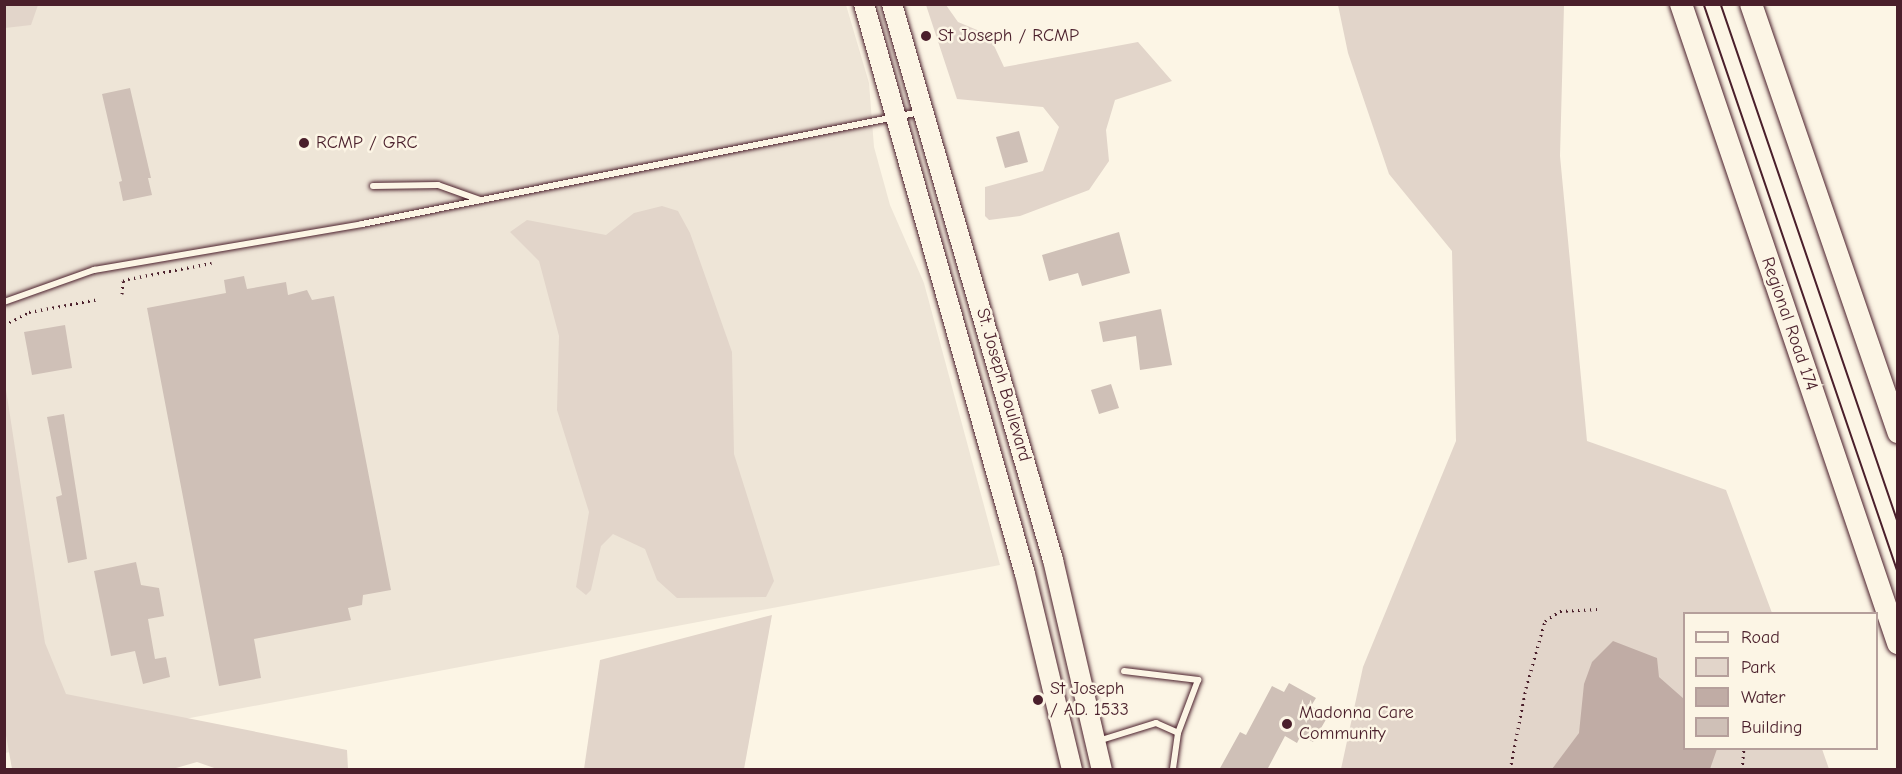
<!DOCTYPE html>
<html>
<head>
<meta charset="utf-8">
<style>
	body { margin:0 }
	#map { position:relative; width:1902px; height:774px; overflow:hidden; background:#fcf5e5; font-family:"Comic Neue",sans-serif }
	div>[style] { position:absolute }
	.built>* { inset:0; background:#eee5d7 }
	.green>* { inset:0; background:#e2d5ca }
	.water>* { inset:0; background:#c0aca5 }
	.building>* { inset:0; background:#cfc0b7 }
	.path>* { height:3px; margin-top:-1.5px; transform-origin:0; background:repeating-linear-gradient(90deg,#4a1f2b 0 1.5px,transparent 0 6px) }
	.roads { filter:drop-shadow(0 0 2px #4a1f2b) drop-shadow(0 0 2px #4a1f2b) }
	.lane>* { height:6px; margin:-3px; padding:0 3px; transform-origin:3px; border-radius:3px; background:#fcf5e5 }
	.primary>* { height:20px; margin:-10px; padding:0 10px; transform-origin:10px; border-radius:10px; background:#fcf5e5 }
	.highway>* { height:22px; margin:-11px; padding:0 11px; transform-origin:11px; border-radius:11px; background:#fcf5e5 }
	.tram>* { height:1.5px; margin:-0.75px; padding:0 0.75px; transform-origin:0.75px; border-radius:0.75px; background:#4a1f2b }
	.dots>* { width:16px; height:16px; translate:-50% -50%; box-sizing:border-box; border:3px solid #fcf5e5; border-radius:50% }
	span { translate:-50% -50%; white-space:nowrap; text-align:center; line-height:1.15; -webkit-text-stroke:5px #fcf5e5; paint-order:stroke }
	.poi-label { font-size:18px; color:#4a1f2b }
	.left { translate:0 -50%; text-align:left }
	.street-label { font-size:18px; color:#4a1f2b }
	.frame { position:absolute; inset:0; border:6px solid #4a1f2b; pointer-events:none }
	.legend { position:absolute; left:1683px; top:612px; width:195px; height:138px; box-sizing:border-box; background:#fcf5e5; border:2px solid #b59f9b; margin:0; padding:8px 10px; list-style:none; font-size:18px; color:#4a1f2b }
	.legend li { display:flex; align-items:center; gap:12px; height:30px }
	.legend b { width:30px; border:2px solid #b59f9b }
</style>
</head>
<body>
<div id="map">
	<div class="built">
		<div style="clip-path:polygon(5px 5px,846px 5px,869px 83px,874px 147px,890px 205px,924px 283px,1000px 565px,5px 753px)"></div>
	</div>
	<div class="green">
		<div style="clip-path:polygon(4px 5px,5px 4px,38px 5px,31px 25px,5px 28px)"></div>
		<div style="clip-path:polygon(926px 5px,946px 5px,958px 22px,989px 35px,1004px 67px,1138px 42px,1172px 81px,1115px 100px,1106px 130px,1109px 161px,1089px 190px,1020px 216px,989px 220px,985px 216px,985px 187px,1043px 171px,1059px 127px,1043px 107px,957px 99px)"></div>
		<div style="clip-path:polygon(1338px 5px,1564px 5px,1560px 156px,1587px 441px,1726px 490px,1772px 613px,1684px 614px,1684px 748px,1822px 749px,1829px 769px,1341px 769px,1363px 667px,1456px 441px,1452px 251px,1389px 174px,1348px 53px)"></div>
		<div style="clip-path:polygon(662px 206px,678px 211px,690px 233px,732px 352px,734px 454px,774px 581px,766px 597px,677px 598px,657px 580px,645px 549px,613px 534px,601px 546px,591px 590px,586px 595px,576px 587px,589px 512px,557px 410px,559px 336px,539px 261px,510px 232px,527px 220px,606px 235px,634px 213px)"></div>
		<div style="clip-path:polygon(5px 383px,45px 643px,66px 694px,347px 750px,348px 769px,220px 770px,197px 762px,169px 770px,12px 769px,4px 724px)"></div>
		<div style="clip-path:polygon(772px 615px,744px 769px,584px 769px,600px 660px)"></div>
	</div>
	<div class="water">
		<div style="clip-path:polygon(1613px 641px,1657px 658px,1659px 677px,1684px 699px,1684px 748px,1717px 749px,1710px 769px,1552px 769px,1579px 733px,1584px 684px,1592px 662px)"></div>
	</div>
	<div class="building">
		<div style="clip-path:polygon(130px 88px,151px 178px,148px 178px,152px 195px,123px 201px,119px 182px,122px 181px,102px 94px)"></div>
		<div style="clip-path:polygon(1019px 131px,1028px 162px,1005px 168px,996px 137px)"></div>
		<div style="clip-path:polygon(1119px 232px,1130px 273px,1082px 286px,1078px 273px,1049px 281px,1042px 255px)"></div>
		<div style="clip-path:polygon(244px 276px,247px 289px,286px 282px,288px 295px,307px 290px,312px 300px,334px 296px,391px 590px,363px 595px,362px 605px,348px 608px,351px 620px,254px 639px,261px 678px,219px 686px,147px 308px,226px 293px,224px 280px)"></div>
		<div style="clip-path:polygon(1161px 309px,1172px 365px,1140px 370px,1136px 336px,1103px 342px,1099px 322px)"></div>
		<div style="clip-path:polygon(65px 325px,72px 368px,32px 375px,24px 332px)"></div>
		<div style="clip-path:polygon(1111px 384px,1119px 408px,1099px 414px,1091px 390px)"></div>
		<div style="clip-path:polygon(64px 414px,87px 559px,68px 563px,56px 497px,62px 495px,47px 417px)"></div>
		<div style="clip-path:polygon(136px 562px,141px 585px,159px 588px,164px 616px,148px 619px,155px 659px,166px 657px,170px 677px,143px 684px,135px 651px,111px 656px,94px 571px)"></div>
		<div style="clip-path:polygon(1289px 683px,1316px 698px,1311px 706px,1328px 716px,1313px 742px,1301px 735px,1297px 743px,1285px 736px,1267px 770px,1219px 770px,1240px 732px,1246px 735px,1272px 686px,1284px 692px)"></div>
	</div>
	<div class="path">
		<div style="left:122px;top:294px;width:13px;rotate:-86deg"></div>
		<div style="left:123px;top:281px;width:5px;rotate:-22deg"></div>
		<div style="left:128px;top:279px;width:85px;rotate:-10.9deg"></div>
		<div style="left:4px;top:325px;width:28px;rotate:-27deg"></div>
		<div style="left:29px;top:312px;width:71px;rotate:-10.5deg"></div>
		<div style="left:1510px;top:770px;width:84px;rotate:-79deg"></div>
		<div style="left:1526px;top:688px;width:70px;rotate:-74.2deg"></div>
		<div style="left:1545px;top:621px;width:18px;rotate:-34deg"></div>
		<div style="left:1560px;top:611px;width:37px;rotate:-3deg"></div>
		<div style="left:1742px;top:770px;width:22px;rotate:-85deg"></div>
	</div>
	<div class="roads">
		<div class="lane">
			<div style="left:373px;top:186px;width:65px;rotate:-0.9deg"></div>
			<div style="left:438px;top:185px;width:45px;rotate:19.7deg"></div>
			<div style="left:4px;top:302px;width:96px;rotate:-19.6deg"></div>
			<div style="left:94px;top:270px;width:272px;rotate:-9.7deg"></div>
			<div style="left:362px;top:224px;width:569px;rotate:-11.35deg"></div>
			<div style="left:1124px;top:671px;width:75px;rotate:6.9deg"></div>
			<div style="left:1198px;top:680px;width:57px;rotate:110.7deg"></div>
			<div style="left:1098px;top:741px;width:61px;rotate:-17.2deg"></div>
			<div style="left:1156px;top:723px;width:24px;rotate:24deg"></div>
			<div style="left:1178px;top:733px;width:37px;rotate:98deg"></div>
		</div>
		<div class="primary">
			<div style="left:864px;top:4px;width:592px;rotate:74.23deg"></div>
			<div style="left:1025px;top:574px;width:202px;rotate:76.5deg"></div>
			<div style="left:892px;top:4px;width:579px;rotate:73.85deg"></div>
			<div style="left:1053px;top:560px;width:216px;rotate:76.9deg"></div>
		</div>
		<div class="highway">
			<div style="left:1681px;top:4px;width:675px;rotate:71.24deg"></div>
			<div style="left:1751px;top:4px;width:453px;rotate:71deg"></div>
		</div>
	</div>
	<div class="tram">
		<div style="left:1704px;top:4px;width:600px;rotate:71.14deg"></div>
		<div style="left:1721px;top:4px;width:547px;rotate:71.13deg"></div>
	</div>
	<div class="dots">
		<div style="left:926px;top:36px;background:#4a1f2b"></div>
		<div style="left:304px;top:143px;background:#4a1f2b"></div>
		<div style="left:1038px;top:700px;background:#4a1f2b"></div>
		<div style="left:1287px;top:724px;background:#4a1f2b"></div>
	</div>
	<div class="poi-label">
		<span class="left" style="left:938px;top:36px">St Joseph / RCMP</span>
		<span class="left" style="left:316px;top:143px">RCMP / GRC</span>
		<span class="left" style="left:1050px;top:700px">St Joseph<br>/ AD. 1533</span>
		<span class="left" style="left:1299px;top:724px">Madonna Care<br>Community</span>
	</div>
	<div class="street-label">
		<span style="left:1789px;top:324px;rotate:71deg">Regional Road 174</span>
		<span style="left:1003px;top:385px;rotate:74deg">St. Joseph Boulevard</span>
	</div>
	<div class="frame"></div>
	<ul class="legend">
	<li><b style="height:8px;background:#fcf5e5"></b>Road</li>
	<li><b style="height:16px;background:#e2d5ca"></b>Park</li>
	<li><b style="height:16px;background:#c0aca5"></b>Water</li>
	<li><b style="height:16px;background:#cfc0b7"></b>Building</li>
	</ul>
</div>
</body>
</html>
